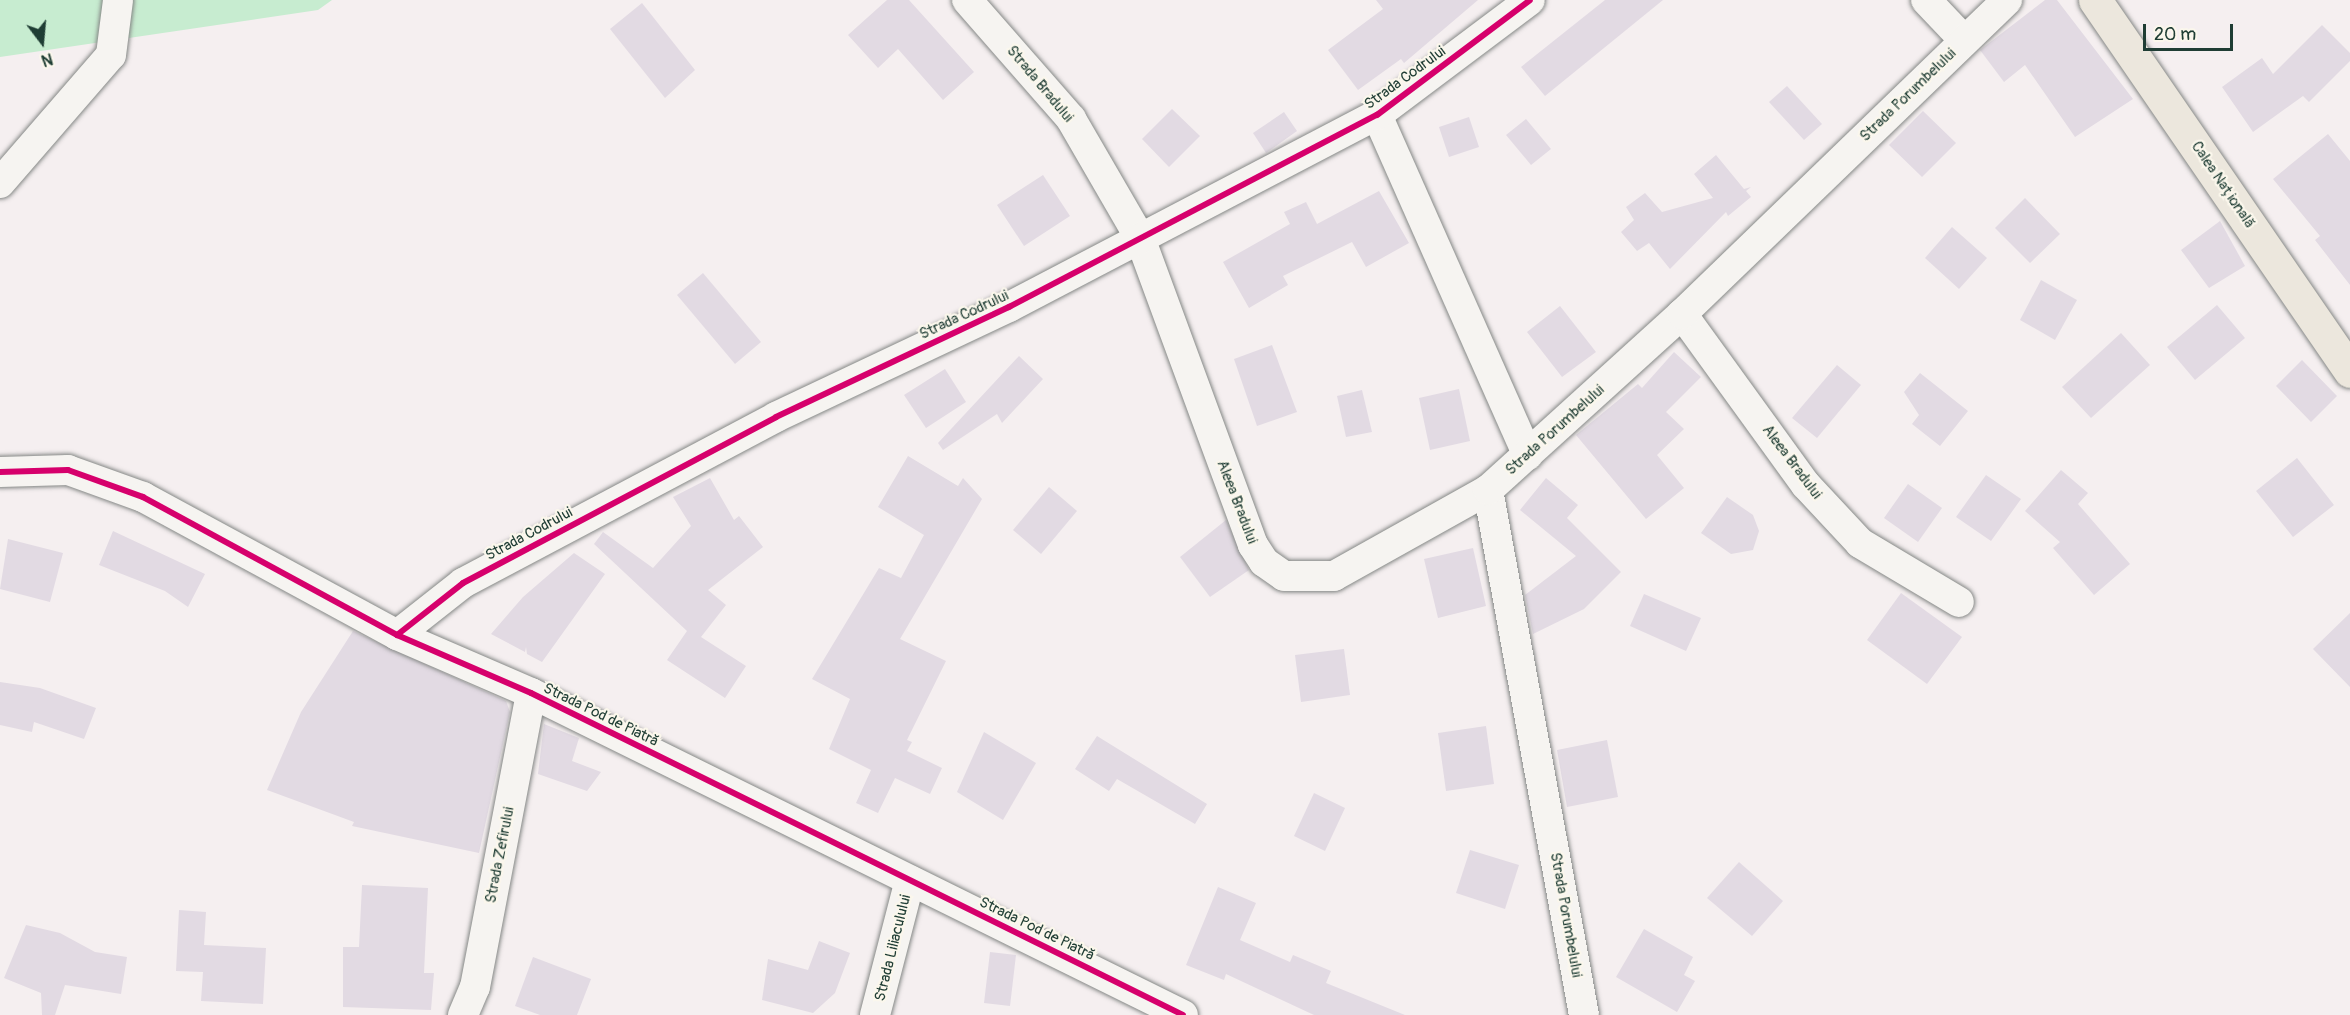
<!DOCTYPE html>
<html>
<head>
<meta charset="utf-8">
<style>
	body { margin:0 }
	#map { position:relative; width:2350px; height:1015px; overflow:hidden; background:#f5eff0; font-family:Pangolin,sans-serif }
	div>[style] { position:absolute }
	.green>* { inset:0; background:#c7ecd0 }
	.building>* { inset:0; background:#e2dae3 }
	.roads { filter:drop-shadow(0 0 2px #858886) drop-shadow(0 0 2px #858886) }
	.street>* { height:30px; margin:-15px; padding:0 15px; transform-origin:15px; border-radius:15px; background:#f6f4f1 }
	.primary>* { height:33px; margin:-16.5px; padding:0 16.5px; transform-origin:16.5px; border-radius:16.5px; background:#ece7dd }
	.cycleway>* { height:6px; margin:-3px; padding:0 3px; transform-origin:3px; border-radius:3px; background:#d6006c }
	span { translate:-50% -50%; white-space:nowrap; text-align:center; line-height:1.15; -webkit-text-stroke:4.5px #fbf7ec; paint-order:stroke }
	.street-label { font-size:15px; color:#1f3d34 }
	.north { position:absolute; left:12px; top:12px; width:60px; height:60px; -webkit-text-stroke:4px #fbf7ec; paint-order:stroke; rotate:164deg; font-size:16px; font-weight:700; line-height:24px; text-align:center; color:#1f3d34 }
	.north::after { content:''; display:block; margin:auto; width:21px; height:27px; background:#1f3d34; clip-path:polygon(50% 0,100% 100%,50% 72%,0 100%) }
	.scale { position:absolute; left:2143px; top:24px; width:90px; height:27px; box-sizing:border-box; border:3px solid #1f3d34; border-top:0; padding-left:8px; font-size:18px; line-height:21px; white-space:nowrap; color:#1f3d34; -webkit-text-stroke:4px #fbf7ec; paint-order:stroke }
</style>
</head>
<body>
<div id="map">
	<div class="green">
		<div style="clip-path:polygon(0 0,332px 0,318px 10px,0 57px)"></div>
	</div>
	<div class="building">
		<div style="clip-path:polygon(887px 0,909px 0,974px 72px,943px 100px,898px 49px,878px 68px,848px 35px)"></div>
		<div style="clip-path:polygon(1376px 0,1478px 0,1404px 63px,1401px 59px,1358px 90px,1328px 50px,1383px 9px)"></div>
		<div style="clip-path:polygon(1605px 0,1663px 0,1545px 96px,1521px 67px)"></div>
		<div style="clip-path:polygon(2045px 0,2057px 0,2133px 99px,2075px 137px,2025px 65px,2004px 82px,1980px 50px)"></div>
		<div style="clip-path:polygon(642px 3px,695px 70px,665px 98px,610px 29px)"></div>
		<div style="clip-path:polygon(2322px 25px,2350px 53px,2350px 61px,2309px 102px,2303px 96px,2253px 132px,2222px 87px,2262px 58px,2273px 74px)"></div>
		<div style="clip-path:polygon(1787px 86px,1822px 124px,1804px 140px,1769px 102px)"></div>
		<div style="clip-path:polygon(1172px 109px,1200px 136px,1169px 167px,1142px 139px)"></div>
		<div style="clip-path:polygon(1923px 111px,1956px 143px,1922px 177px,1889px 145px)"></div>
		<div style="clip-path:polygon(1284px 112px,1297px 131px,1266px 153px,1253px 133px)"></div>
		<div style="clip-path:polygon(1469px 117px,1479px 147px,1449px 157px,1439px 127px)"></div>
		<div style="clip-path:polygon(1526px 119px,1551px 149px,1531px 165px,1506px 135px)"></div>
		<div style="clip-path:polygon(2328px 134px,2350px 161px,2350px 285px,2315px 240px,2320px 236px,2273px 179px)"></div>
		<div style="clip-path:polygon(1716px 155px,1744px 189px,1751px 187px,1746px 191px,1751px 197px,1728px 216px,1726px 212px,1670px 269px,1649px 243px,1637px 251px,1621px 232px,1634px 220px,1626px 207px,1645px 193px,1662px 212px,1713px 198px,1694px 174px)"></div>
		<div style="clip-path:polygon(1043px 175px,1070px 216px,1024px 246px,997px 205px)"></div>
		<div style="clip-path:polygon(1379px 191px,1409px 243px,1366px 267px,1352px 242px,1283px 276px,1288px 285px,1249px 308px,1223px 262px,1290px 224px,1284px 212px,1306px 202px,1317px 224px)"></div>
		<div style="clip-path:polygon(2025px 198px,2060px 234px,2030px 263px,1995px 228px)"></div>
		<div style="clip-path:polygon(2220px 221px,2245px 266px,2209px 288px,2181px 250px)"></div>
		<div style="clip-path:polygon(1952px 227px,1987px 258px,1959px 289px,1925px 258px)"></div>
		<div style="clip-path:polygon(703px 273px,761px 342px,735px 364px,677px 295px)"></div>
		<div style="clip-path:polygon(2041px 280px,2077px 300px,2055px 340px,2020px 320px)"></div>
		<div style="clip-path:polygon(2217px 305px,2245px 338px,2195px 380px,2167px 347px)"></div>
		<div style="clip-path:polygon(1560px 306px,1596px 352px,1562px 377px,1527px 332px)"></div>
		<div style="clip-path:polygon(2121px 333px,2150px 365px,2091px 418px,2062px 387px)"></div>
		<div style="clip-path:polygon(1272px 345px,1297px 412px,1257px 426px,1234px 359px)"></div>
		<div style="clip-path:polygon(1674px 352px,1701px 377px,1666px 412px,1684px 429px,1657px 455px,1684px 488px,1646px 519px,1576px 435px,1638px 384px,1642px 388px)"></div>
		<div style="clip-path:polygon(1019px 356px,1043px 379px,1002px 423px,997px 414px,943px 450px,938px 443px)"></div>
		<div style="clip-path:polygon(2302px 360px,2337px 396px,2311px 422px,2276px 386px)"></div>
		<div style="clip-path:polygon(1837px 365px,1861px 385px,1817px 438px,1792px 418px)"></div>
		<div style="clip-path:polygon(945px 369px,966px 402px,926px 428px,904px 395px)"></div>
		<div style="clip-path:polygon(1920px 373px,1968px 411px,1940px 446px,1912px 424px,1919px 415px,1904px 392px)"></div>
		<div style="clip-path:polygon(1459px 389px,1470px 441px,1430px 450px,1419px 398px)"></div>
		<div style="clip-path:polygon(1362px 390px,1372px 432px,1346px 437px,1337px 396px)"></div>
		<div style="clip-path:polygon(908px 456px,958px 486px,963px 478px,982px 499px,900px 639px,946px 661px,907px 740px,912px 742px,907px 751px,942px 768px,930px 794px,895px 778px,878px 813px,856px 803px,871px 770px,829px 749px,850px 699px,812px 679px,879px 568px,901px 578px,924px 535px,878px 507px)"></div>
		<div style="clip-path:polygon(2297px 458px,2334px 505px,2293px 537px,2256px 491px)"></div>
		<div style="clip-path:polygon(2061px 470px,2088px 493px,2078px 504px,2130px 564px,2094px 595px,2053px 548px,2060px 542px,2025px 511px)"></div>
		<div style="clip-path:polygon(1986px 475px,2021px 499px,1991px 541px,1956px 517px)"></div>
		<div style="clip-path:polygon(710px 478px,734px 520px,739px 516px,763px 547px,708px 590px,726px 605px,701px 637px,746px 666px,725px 698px,667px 660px,687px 631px,594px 544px,603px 532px,653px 568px,691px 526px,673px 497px)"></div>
		<div style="clip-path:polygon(1546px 478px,1578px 505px,1567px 518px,1621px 572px,1584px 609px,1533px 634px,1525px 595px,1576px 556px,1520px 510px)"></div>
		<div style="clip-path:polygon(1908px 484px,1942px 508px,1918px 542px,1884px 518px)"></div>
		<div style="clip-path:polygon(1049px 487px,1077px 511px,1041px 554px,1013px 530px)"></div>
		<div style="clip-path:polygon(1727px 497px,1753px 515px,1759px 531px,1753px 550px,1731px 554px,1701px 533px)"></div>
		<div style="clip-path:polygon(1226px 520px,1249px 570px,1210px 597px,1180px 557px)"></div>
		<div style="clip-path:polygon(113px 531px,205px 574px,188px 607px,165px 591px,99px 565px)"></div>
		<div style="clip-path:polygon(8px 539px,63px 553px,50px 602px,0 589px)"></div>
		<div style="clip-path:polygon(1473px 548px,1486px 606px,1438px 618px,1424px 559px)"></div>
		<div style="clip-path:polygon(574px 553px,605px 574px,542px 662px,527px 654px,526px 647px,525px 652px,491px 634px,523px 597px)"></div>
		<div style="clip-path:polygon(1901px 593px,1962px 637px,1927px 684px,1867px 640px)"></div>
		<div style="clip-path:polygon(1644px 594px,1701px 618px,1686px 651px,1630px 626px)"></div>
		<div style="clip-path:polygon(2350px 613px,2350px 687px,2313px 649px)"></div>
		<div style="clip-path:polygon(353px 631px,506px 701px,510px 712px,479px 853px,352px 826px,354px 822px,267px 790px,301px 712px)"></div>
		<div style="clip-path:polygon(1344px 649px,1350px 695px,1301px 702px,1295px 655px)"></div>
		<div style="clip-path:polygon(0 682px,40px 688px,96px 708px,84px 739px,34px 722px,32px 732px,0 725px)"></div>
		<div style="clip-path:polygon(544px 724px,579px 738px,572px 761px,601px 772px,587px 791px,538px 774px)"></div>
		<div style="clip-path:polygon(1486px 726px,1494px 784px,1446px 791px,1438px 733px)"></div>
		<div style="clip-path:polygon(984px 732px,1036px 763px,1003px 820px,957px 792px)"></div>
		<div style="clip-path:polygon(1097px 736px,1207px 804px,1195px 824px,1117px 779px,1109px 791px,1075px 769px)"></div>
		<div style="clip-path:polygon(1607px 740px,1618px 797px,1567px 807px,1557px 750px)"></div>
		<div style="clip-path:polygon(1314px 793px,1345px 808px,1325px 851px,1294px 836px)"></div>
		<div style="clip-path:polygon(1470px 850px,1519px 865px,1505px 909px,1456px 893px)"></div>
		<div style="clip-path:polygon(1739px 862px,1783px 901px,1752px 936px,1707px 898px)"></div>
		<div style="clip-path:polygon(362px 885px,428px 888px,424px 973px,434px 973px,431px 1010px,343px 1007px,343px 947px,359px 947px)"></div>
		<div style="clip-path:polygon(1218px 887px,1256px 903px,1240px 940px,1290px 962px,1293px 955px,1331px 971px,1326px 983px,1405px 1015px,1314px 1015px,1226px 974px,1224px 980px,1186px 965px)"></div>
		<div style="clip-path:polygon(179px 910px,206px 912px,204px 945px,266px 948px,263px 1004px,201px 1001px,203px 972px,176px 971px)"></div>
		<div style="clip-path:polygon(26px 925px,60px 933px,95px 952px,127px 957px,121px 994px,65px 985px,55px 1015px,42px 1015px,41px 993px,4px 978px)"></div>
		<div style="clip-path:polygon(1644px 929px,1693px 957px,1684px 975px,1695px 981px,1677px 1012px,1616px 977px)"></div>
		<div style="clip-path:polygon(819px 941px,850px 953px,835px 993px,813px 1013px,762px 1000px,768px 959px,808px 970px)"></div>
		<div style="clip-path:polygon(990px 952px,1016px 955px,1010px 1006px,984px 1003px)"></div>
		<div style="clip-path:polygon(533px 957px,591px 979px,577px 1015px,540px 1015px,515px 1006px)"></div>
	</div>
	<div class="roads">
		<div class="street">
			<div style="left:967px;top:0;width:158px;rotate:48.8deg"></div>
			<div style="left:1071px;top:119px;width:138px;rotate:59.9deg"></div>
			<div style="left:1140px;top:238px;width:327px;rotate:69.8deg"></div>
			<div style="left:1253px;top:545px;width:20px;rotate:57deg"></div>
			<div style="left:1264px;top:562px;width:24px;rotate:35deg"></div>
			<div style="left:1284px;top:576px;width:50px"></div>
			<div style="left:1334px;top:576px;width:176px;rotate:-29.2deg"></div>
			<div style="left:1926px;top:0;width:55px;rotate:46.5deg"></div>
			<div style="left:1377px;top:115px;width:372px;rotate:66.1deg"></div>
			<div style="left:0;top:183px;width:169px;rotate:-49.1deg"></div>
			<div style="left:111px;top:55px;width:55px;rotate:-82.7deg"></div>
			<div style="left:1682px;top:314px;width:211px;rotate:54.1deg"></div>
			<div style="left:1806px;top:485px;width:79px;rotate:47deg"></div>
			<div style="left:1860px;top:543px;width:115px;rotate:30.8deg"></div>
			<div style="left:0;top:472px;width:68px;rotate:-1.7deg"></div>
			<div style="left:68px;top:470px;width:80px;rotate:19.8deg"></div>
			<div style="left:143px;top:497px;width:289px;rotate:28.5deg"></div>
			<div style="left:397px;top:635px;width:146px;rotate:23.4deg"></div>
			<div style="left:531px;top:693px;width:727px;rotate:26.28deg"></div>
			<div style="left:397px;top:635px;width:84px;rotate:-38.2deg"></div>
			<div style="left:463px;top:583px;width:354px;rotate:-27.9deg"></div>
			<div style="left:776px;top:417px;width:258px;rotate:-25.3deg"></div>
			<div style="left:1009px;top:307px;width:415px;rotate:-27.6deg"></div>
			<div style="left:1377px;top:115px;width:191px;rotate:-36.9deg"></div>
			<div style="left:463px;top:1015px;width:30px;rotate:-67deg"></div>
			<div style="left:475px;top:987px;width:299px;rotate:-79.2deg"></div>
			<div style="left:875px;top:1015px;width:139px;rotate:-75.5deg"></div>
			<div style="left:1584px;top:1015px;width:534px;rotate:-100.36deg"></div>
			<div style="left:1488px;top:490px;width:262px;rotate:-42.2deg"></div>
			<div style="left:1682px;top:314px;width:452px;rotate:-44deg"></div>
		</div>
		<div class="primary">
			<div style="left:2095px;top:0;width:450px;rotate:55.5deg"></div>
		</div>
	</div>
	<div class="cycleway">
		<div style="left:0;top:472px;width:68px;rotate:-1.7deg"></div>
		<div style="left:68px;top:470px;width:80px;rotate:19.8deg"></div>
		<div style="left:143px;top:497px;width:289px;rotate:28.5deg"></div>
		<div style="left:397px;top:635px;width:146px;rotate:23.4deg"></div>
		<div style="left:531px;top:693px;width:727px;rotate:26.28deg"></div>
		<div style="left:397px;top:635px;width:84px;rotate:-38.2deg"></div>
		<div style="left:463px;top:583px;width:354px;rotate:-27.9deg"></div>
		<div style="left:776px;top:417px;width:258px;rotate:-25.3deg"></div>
		<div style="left:1009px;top:307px;width:415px;rotate:-27.6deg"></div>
		<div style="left:1377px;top:115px;width:191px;rotate:-36.9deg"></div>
	</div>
	<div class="street-label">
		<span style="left:1405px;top:78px;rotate:-36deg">Strada Codrului</span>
		<span style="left:1040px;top:84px;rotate:50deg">Strada Bradului</span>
		<span style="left:1908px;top:95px;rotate:-44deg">Strada Porumbelului</span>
		<span style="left:2223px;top:185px;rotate:56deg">Calea Națională</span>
		<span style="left:964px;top:315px;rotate:-25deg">Strada Codrului</span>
		<span style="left:1555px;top:430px;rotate:-42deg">Strada Porumbelului</span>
		<span style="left:1792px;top:462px;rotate:53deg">Aleea Bradului</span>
		<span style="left:1237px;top:502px;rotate:69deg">Aleea Bradului</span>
		<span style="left:529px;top:534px;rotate:-28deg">Strada Codrului</span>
		<span style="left:601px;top:715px;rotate:26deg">Strada Pod de Piatră</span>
		<span style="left:500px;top:855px;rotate:-79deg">Strada Zefirului</span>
		<span style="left:1566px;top:915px;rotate:80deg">Strada Porumbelului</span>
		<span style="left:1037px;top:929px;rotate:26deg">Strada Pod de Piatră</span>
		<span style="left:893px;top:948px;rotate:-76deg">Strada Liliaculului</span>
	</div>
	<div class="north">N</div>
	<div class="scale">20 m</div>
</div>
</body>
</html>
